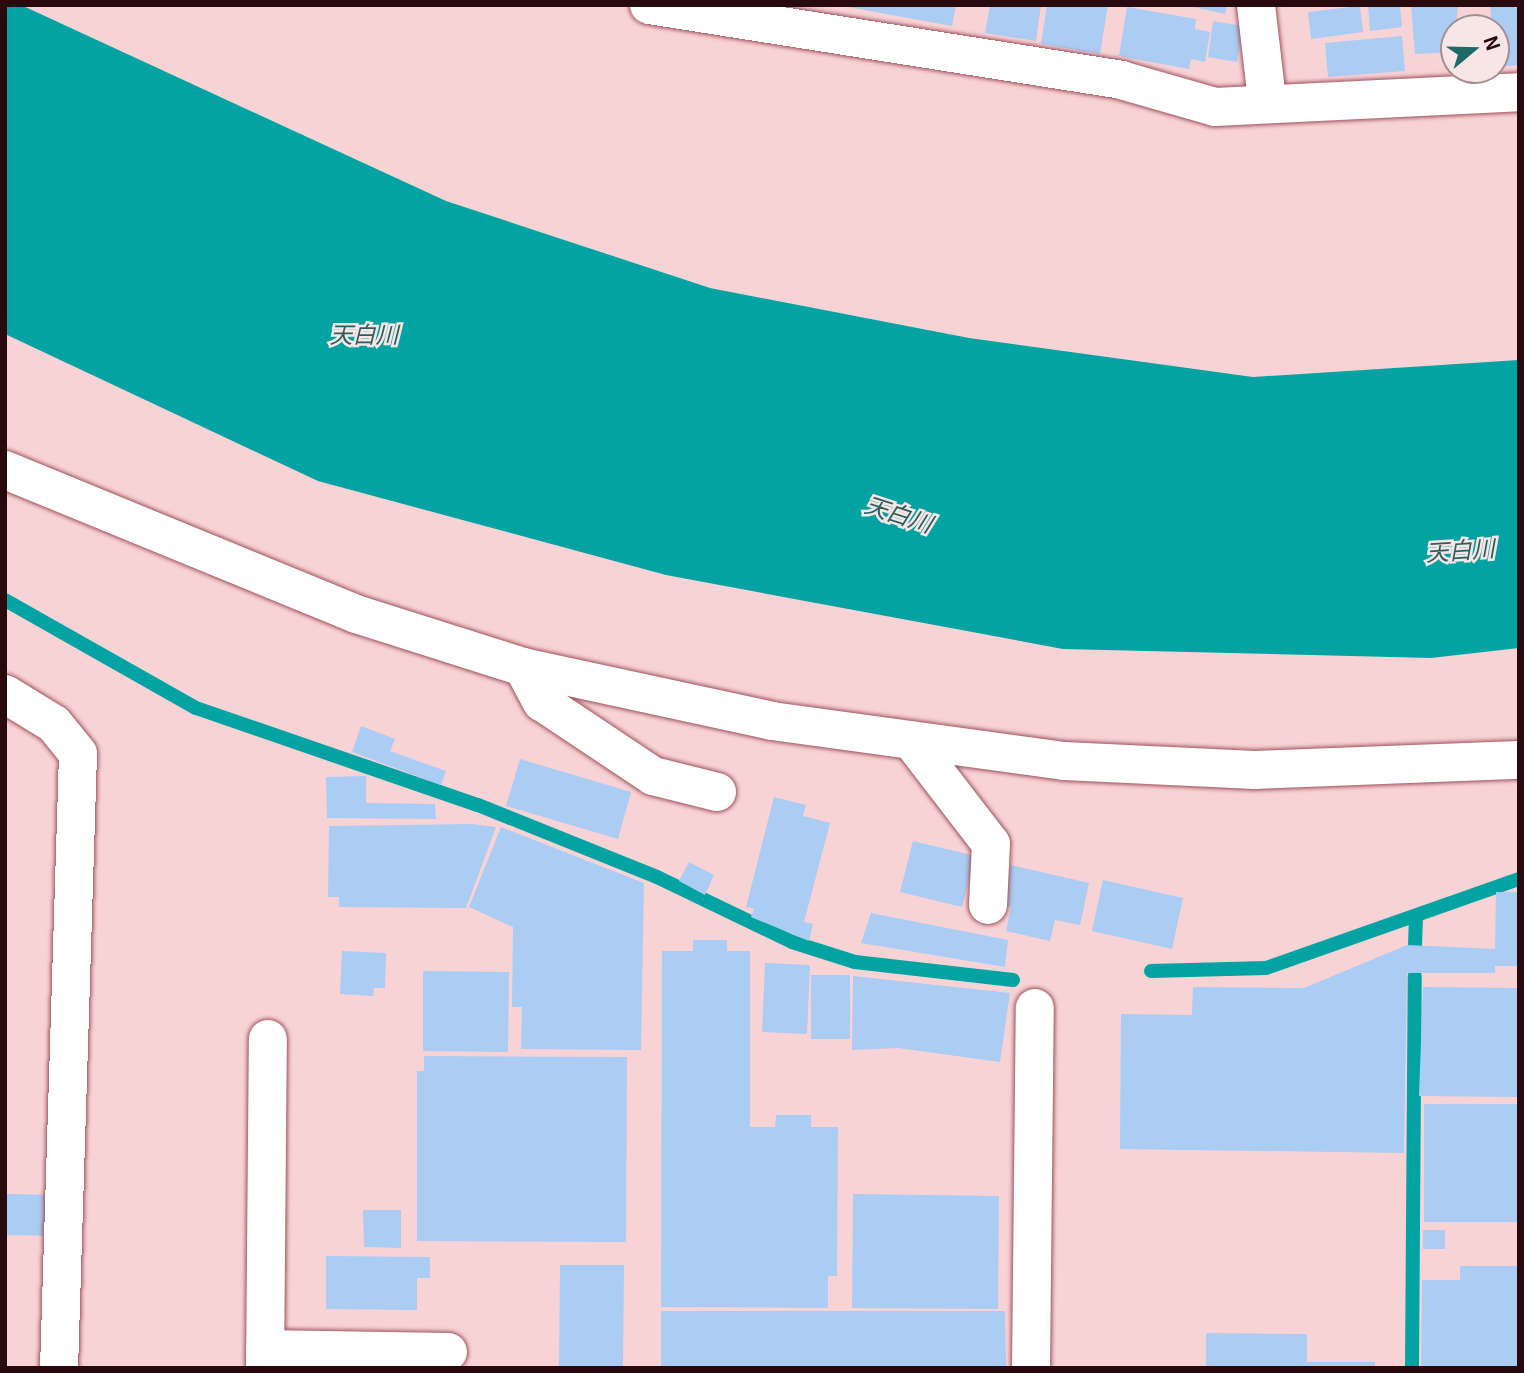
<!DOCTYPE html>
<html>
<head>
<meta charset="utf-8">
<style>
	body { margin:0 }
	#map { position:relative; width:1524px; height:1373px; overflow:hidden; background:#f8d3d6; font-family:Georgia,"Noto Sans JP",serif }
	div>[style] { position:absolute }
	.water>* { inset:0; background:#02a3a2 }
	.stream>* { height:14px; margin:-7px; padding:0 7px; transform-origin:7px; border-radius:7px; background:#02a3a2 }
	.building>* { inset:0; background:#abccf3 }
	.roads { filter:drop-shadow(0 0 2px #9f525b) drop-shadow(0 0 2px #9f525b) }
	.minor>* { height:38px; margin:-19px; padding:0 19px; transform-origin:19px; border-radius:19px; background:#fff }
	span { translate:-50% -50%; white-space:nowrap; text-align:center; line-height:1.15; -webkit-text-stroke:5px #f8e6e7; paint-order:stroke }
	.water-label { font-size:23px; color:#2a5f5e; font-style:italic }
	.frame { position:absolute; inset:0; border:7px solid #280a0e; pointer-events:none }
	.north { position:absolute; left:1440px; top:14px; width:70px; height:70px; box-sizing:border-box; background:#f8e6e7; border:2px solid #a58e90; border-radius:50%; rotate:71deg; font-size:19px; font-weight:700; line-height:28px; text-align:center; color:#280a0e }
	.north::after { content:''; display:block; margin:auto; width:24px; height:32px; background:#1d6a69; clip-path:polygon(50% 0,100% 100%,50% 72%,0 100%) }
</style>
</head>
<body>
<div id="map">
	<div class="water">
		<div style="clip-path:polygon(5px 5px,21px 5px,446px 201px,710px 288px,969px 338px,1253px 377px,1519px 360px,1519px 648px,1431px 658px,1063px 649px,666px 575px,318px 481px,5px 334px)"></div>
	</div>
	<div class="stream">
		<div style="left:5px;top:600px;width:219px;rotate:29.5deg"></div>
		<div style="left:196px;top:708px;width:298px;rotate:19deg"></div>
		<div style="left:478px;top:805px;width:193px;rotate:21.9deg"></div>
		<div style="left:657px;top:877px;width:150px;rotate:25.7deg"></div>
		<div style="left:792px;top:942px;width:66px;rotate:17.6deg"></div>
		<div style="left:855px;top:962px;width:159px;rotate:6.5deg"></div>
		<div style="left:1415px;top:945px;width:27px;rotate:-88deg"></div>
		<div style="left:1151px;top:971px;width:115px;rotate:-1.5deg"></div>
		<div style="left:1266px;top:968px;width:268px;rotate:-19.4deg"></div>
		<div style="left:1412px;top:1368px;width:392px;rotate:-89.6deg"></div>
	</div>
	<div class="building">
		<div style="clip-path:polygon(837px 5px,956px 5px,952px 26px)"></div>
		<div style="clip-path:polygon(990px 5px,1041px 5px,1036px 41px,985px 33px)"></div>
		<div style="clip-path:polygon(1047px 5px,1108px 5px,1100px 54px,1041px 44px)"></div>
		<div style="clip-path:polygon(1184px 5px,1227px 5px,1225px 14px)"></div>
		<div style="clip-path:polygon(1368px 5px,1400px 5px,1402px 27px,1370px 31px)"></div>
		<div style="clip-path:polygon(1411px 5px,1458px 5px,1454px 52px,1415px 54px)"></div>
		<div style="clip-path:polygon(1490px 5px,1519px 5px,1519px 65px,1496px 67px)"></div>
		<div style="clip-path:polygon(1360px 6px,1363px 32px,1311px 39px,1308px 12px)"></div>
		<div style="clip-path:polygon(1127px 7px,1196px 19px,1195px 29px,1210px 32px,1205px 62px,1191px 59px,1189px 69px,1119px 56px)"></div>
		<div style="clip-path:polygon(1213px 21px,1243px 26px,1237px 62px,1208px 57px)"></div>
		<div style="clip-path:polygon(1402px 36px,1405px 71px,1328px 77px,1325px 43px)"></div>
		<div style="clip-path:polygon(361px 726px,395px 739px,390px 751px,446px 771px,441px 785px,352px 752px)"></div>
		<div style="clip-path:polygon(520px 759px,631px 792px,618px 839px,506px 806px)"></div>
		<div style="clip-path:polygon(366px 776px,366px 803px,435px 804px,436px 819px,327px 818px,326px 777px)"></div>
		<div style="clip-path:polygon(774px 797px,806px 805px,803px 816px,830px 823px,804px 922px,813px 924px,809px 941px,751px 917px,754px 909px,746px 907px)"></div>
		<div style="clip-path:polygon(472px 824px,496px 827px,466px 908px,339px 907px,339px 897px,328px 897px,329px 826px)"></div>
		<div style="clip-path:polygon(501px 827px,644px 883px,641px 1050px,521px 1049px,522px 1007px,512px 1007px,513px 927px,469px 907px)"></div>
		<div style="clip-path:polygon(913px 841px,975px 856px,962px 907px,900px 892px)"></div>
		<div style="clip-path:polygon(689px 862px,714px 875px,705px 895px,679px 881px)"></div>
		<div style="clip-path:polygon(1011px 865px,1089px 883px,1080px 925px,1055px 920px,1050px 941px,1006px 931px,1011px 907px,1002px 905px)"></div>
		<div style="clip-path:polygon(1103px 880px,1183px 898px,1172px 949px,1092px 931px)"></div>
		<div style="clip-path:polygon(1496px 892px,1519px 892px,1519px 966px,1495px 966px,1495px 973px,1407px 973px,1404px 1153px,1120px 1149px,1121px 1014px,1192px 1015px,1193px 987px,1304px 988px,1407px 945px,1495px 949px)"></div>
		<div style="clip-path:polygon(871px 913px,1008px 940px,1005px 967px,861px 943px)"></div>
		<div style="clip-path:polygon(693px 940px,727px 940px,727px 951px,750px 951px,750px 1127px,775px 1127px,776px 1115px,811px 1115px,811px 1127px,838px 1127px,837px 1276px,828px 1276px,828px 1308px,661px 1307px,662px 951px,693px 951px)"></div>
		<div style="clip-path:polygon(342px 951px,386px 953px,385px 988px,374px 988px,373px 996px,340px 994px)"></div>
		<div style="clip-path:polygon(765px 963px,810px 965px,807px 1034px,762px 1032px)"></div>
		<div style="clip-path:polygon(423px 971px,509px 972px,508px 1052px,423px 1051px)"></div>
		<div style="clip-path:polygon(811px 975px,850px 975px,850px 1039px,811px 1039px)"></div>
		<div style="clip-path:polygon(853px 976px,1010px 993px,1000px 1062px,898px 1048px,852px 1050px)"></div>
		<div style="clip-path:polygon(1423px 987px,1519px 988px,1519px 1097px,1419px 1096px)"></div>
		<div style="clip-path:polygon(424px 1056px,627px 1057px,626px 1242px,417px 1241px,417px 1071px,424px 1071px)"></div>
		<div style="clip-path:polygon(1424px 1104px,1519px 1104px,1519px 1222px,1424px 1222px)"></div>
		<div style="clip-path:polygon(5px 1194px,58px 1195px,57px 1236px,5px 1235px)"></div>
		<div style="clip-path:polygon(853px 1194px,999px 1196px,998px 1309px,852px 1308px)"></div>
		<div style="clip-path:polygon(363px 1210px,401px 1210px,401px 1248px,364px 1247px)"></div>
		<div style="clip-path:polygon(1423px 1230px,1445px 1230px,1445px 1249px,1423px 1249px)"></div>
		<div style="clip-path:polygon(326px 1256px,430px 1257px,430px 1278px,417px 1278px,417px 1310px,326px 1309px)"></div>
		<div style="clip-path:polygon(560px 1265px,624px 1265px,623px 1368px,559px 1368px)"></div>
		<div style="clip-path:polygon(1460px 1266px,1519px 1266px,1519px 1368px,1421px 1368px,1422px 1280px,1460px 1280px)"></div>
		<div style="clip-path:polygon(661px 1311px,1005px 1311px,1006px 1368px,661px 1368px)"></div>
		<div style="clip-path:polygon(1206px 1333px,1307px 1334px,1307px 1362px,1375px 1362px,1375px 1368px,1206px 1368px)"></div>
	</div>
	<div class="roads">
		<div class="minor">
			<div style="left:649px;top:5px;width:478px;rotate:9deg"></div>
			<div style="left:1121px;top:80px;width:98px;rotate:16deg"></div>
			<div style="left:1215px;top:107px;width:304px;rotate:-2.8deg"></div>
			<div style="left:1256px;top:5px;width:96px;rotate:83.4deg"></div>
			<div style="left:5px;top:470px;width:379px;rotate:22.3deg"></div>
			<div style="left:356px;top:614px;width:175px;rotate:17.6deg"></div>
			<div style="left:523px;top:667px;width:255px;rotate:12.2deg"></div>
			<div style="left:772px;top:721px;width:295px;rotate:7.8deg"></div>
			<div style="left:1064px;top:761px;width:191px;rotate:2.7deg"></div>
			<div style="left:1255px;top:770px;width:264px;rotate:-2.2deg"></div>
			<div style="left:523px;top:667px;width:40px;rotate:62deg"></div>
			<div style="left:542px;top:702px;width:133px;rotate:33.7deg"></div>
			<div style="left:653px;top:776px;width:66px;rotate:14deg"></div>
			<div style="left:5px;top:694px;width:57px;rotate:31.5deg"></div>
			<div style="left:54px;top:724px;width:38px;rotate:51deg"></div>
			<div style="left:78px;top:754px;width:614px;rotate:91.77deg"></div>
			<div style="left:911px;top:740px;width:131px;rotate:52.4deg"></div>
			<div style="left:991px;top:844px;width:61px;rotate:92.8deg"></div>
			<div style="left:265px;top:1349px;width:183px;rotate:0.9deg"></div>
			<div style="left:265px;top:1368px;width:329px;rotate:-89.5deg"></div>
			<div style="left:1031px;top:1368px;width:360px;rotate:-89.4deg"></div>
		</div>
	</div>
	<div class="water-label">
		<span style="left:364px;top:333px">天白川</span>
		<span style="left:899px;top:513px;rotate:18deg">天白川</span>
		<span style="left:1460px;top:549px;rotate:-4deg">天白川</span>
	</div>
	<div class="frame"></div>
	<div class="north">N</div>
</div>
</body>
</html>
